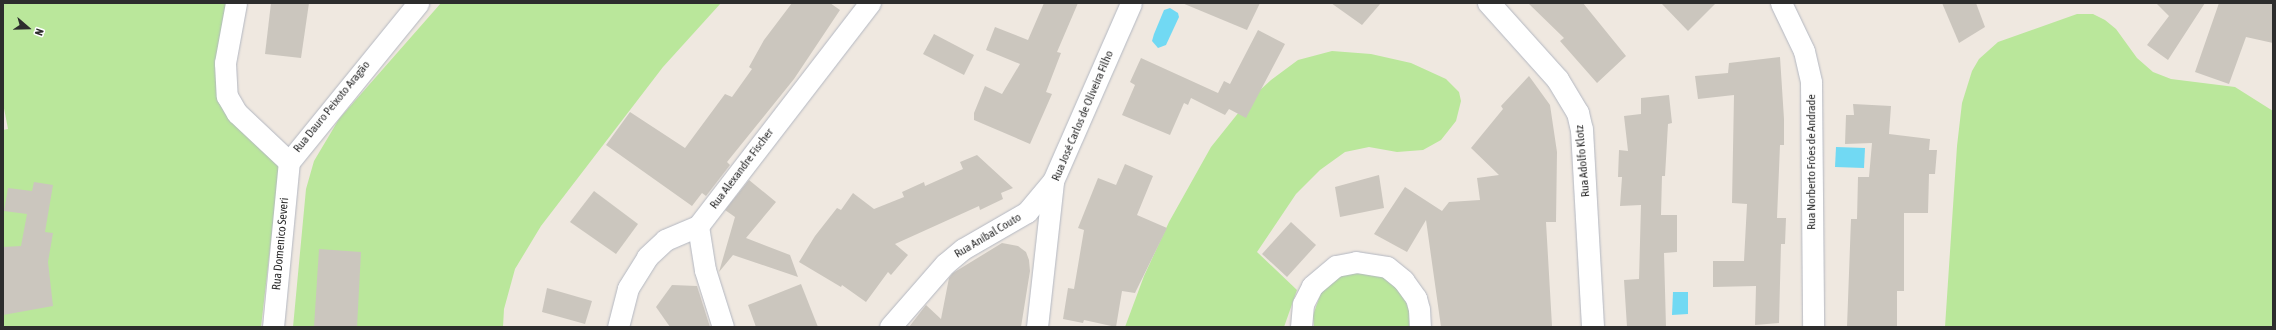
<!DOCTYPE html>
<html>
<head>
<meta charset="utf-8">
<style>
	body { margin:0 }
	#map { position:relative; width:2276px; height:330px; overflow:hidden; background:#efe8e0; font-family:"Asap Condensed",sans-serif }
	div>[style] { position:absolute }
	.green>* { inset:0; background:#bae79b }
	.water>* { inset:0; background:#71d9f3 }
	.building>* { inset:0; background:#cbc6be }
	.roads { filter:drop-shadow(0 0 1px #b3b7c1) drop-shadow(0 0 1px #b3b7c1) }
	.street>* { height:21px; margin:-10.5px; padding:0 10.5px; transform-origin:10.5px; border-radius:10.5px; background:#fff }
	.secondary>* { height:22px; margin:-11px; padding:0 11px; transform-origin:11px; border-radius:11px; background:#fff }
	span { translate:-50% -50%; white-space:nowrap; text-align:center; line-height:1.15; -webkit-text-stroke:3.5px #fff; paint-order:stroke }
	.street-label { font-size:12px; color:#2d2d2d }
	.frame { position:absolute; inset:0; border:4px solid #2d2d2d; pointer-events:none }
	.north { position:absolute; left:8px; top:8px; width:40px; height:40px; -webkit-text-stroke:3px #fff; paint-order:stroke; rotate:110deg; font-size:11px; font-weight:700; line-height:16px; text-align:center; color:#2d2d2d }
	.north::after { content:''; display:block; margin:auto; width:14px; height:18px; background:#2d2d2d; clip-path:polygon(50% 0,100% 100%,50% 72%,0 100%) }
</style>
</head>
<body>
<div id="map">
	<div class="green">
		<div style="clip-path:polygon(3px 3px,232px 3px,219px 78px,280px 162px,261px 327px,3px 327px,3px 130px,8px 129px,3px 103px)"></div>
		<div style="clip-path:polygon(441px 3px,721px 3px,663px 67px,541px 226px,515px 269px,504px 309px,503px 327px,293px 327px,306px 189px,314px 161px,339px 119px)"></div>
		<div style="clip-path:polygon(2077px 14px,2093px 14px,2105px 20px,2116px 29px,2137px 58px,2153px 72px,2171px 79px,2235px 87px,2273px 111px,2273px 327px,1945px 327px,1957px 146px,1962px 103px,1972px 71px,1979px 59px,1998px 42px)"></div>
		<div style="clip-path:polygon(1332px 51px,1371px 54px,1411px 63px,1446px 79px,1459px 92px,1461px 101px,1456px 121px,1441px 140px,1423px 150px,1397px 152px,1369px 147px,1345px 152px,1320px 170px,1296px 194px,1257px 252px,1297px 290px,1284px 327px,1125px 327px,1144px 276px,1169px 222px,1211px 147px,1247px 102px,1271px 80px,1298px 60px)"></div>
		<div style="clip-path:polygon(1360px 271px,1376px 273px,1390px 280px,1405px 299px,1410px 314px,1409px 327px,1314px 327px,1313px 315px,1321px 293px,1338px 277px)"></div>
	</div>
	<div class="water">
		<div style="clip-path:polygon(1170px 8px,1178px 13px,1179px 17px,1166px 45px,1158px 48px,1152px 41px,1154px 34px,1164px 10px)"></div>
		<div style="clip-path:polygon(1836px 147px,1865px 148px,1864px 168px,1835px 167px)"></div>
		<div style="clip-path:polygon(1673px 292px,1688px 292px,1688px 314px,1672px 315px)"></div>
	</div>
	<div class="building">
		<div style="clip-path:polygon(271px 3px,309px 3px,301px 58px,265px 54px)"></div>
		<div style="clip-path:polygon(792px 3px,830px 3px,840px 10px,794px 79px,727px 162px,730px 165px,706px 196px,702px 193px,692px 206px,606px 145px,630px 112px,685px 148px,725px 94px,732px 97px,752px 69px,749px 67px,764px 40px)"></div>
		<div style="clip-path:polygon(1044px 3px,1078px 3px,1057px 52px,1061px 53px,1046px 92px,1052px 94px,1030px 144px,974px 120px,974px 113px,985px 86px,1002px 94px,1020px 64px,986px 50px,995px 27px,1028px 40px)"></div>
		<div style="clip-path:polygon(1182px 3px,1260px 3px,1247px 30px)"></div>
		<div style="clip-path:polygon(1331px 3px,1381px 3px,1362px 25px)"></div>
		<div style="clip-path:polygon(1528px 3px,1583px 3px,1626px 56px,1597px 83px,1560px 41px,1564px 38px)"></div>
		<div style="clip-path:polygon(1661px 3px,1716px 3px,1688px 31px)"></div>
		<div style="clip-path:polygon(1942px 3px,1976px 3px,1985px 27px,1959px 43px)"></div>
		<div style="clip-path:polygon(2156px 3px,2205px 3px,2168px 60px,2147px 45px,2169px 16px)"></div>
		<div style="clip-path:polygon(2219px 3px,2273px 3px,2273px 43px,2246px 37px,2229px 84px,2195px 72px)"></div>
		<div style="clip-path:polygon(1258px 30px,1285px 44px,1246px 118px,1229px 109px,1225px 115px,1191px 98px,1188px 105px,1184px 103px,1170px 135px,1122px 115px,1135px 85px,1130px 82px,1141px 58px,1218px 93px,1224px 81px,1230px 84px)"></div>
		<div style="clip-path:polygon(934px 34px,974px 55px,964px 75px,923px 54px)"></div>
		<div style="clip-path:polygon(1780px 57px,1784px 119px,1784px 145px,1780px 145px,1777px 218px,1786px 218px,1785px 244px,1781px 244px,1779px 323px,1755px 325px,1756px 286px,1713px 287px,1713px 261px,1744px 261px,1747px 204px,1732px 203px,1734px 95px,1698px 99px,1695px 76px,1728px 73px,1729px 63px)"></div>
		<div style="clip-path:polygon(1529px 76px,1550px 105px,1557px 152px,1556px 222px,1546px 222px,1552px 326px,1441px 327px,1426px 220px,1407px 252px,1374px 234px,1405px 187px,1442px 211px,1449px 202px,1480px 200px,1477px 178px,1499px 175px,1471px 148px,1503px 109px,1501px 106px)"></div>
		<div style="clip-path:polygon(1669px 95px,1672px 123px,1668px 124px,1665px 176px,1662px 176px,1661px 215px,1677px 215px,1677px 252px,1664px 253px,1666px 327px,1627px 327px,1624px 280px,1639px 279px,1641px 205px,1620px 206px,1622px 177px,1618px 177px,1619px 150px,1628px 151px,1624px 116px,1641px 114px,1641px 98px)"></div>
		<div style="clip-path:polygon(1853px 104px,1891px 106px,1889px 134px,1930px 139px,1929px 150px,1937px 150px,1935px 174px,1929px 174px,1928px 213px,1904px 213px,1904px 291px,1897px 291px,1897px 327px,1847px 327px,1851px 219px,1857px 219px,1858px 177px,1869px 177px,1872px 143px,1845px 144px,1846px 115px,1854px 115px)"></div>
		<div style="clip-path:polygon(977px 155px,1013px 188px,1001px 193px,1003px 199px,980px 210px,979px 206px,895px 244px,908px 255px,891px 275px,888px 272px,866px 302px,842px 285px,841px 287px,799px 262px,815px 236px,837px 208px,841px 210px,853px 193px,874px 209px,904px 197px,902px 192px,924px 182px,925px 186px,963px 169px,960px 162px)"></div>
		<div style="clip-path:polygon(1125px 164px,1153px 176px,1137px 215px,1167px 228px,1135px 293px,1122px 291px,1116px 327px,1084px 320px,1083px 323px,1063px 319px,1068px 288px,1074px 289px,1084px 230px,1078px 228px,1098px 178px,1116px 185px)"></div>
		<div style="clip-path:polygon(1379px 175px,1384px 208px,1340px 217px,1335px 187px)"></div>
		<div style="clip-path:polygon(749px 180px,776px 202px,746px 238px,790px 255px,798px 277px,733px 255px,719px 272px,735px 217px,725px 210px)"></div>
		<div style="clip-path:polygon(34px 182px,53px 185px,45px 232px,53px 233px,48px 262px,53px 306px,3px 315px,3px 247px,21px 246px,27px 214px,4px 211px,8px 188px,32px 191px)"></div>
		<div style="clip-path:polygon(594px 191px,638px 224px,616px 254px,570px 222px)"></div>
		<div style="clip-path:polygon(1291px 222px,1316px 245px,1287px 277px,1262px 254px)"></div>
		<div style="clip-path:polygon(1002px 243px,1018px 246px,1026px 252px,1029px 260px,1030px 271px,1021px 327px,909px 327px,926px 305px,941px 319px,949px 278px,953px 273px)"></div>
		<div style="clip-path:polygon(319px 249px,361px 252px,357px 327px,314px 327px)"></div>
		<div style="clip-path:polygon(801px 284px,818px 327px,756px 327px,748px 305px)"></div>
		<div style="clip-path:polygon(672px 285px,697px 286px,710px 327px,670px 327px,656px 307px)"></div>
		<div style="clip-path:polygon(547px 288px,592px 301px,585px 324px,542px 312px)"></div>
	</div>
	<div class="roads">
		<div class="street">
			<div style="left:236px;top:3px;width:61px;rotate:100.4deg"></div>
			<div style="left:225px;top:63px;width:33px;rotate:87deg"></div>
			<div style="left:227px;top:96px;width:20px;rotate:60deg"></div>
			<div style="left:237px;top:113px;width:71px;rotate:43.3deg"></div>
			<div style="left:1781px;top:3px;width:53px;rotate:64.4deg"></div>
			<div style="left:1804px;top:51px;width:32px;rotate:77deg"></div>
			<div style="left:1811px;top:82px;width:245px;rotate:89.5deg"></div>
			<div style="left:698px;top:226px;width:45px;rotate:81deg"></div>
			<div style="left:705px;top:270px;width:60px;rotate:72.5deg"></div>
			<div style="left:273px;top:327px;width:166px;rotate:-84.5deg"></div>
			<div style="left:289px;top:162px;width:205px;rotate:-50.9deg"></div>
			<div style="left:618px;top:327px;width:40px;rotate:-75.6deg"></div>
			<div style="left:628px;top:288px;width:36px;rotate:-58deg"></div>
			<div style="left:647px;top:257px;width:25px;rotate:-43deg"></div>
			<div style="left:665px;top:240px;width:36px;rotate:-23deg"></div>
			<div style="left:698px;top:226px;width:282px;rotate:-52.4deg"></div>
			<div style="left:890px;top:327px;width:84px;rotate:-48.9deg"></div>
			<div style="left:945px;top:264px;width:23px;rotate:-40deg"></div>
			<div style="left:963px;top:249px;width:74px;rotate:-30deg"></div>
			<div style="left:1027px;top:212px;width:40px;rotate:-50deg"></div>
			<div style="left:1037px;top:327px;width:147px;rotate:-83.7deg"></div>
			<div style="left:1053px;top:181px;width:194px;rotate:-66.3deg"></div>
			<div style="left:1301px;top:327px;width:23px;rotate:-85deg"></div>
			<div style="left:1303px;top:304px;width:20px;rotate:-63deg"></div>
			<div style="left:1312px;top:286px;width:31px;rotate:-40deg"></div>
			<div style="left:1336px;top:266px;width:20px;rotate:-11deg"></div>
			<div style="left:1356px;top:262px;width:31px;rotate:9deg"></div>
			<div style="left:1387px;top:267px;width:21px;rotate:39deg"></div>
			<div style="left:1403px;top:280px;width:22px;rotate:54deg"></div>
			<div style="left:1416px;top:298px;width:11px;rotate:75deg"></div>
			<div style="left:1419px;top:309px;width:18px;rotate:87deg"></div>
		</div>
		<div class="secondary">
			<div style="left:1489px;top:3px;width:103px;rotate:48.1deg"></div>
			<div style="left:1558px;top:80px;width:39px;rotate:59deg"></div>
			<div style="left:1578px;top:113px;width:17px;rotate:77deg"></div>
			<div style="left:1582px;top:130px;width:197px;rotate:86.8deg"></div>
		</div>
	</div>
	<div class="street-label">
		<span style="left:332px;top:107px;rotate:-51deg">Rua Dauro Peixoto Aragão</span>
		<span style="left:1083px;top:116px;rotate:-67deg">Rua José Carlos de Oliveira Filho</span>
		<span style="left:1583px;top:161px;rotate:-95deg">Rua Adolfo Klotz</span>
		<span style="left:1812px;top:162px;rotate:-90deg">Rua Norberto Fróes de Andrade</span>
		<span style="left:742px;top:169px;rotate:-53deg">Rua Alexandre Fischer</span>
		<span style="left:988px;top:236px;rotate:-31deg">Rua Aníbal Couto</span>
		<span style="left:281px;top:244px;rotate:-85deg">Rua Domenico Severi</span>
	</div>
	<div class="frame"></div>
	<div class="north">N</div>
</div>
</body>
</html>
